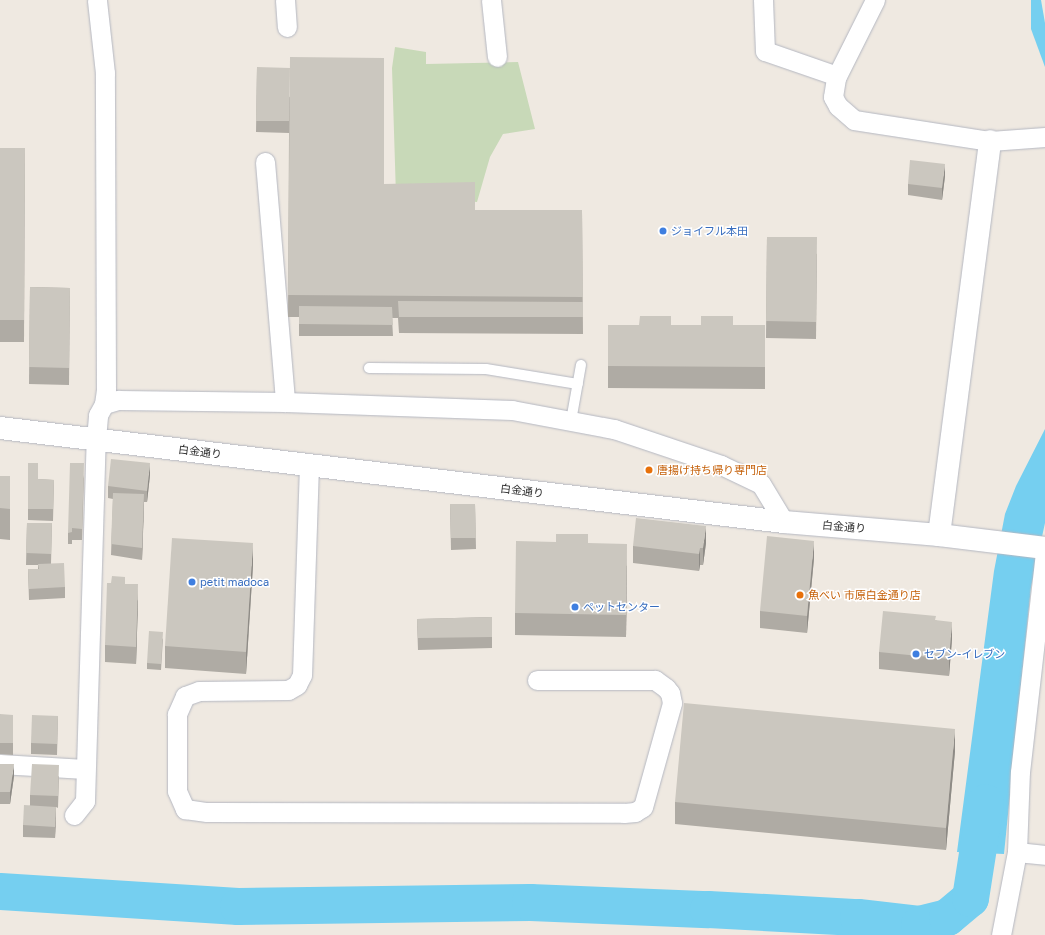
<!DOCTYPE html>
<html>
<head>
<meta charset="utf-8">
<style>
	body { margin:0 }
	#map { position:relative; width:1045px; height:935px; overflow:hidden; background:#efe9e1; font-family:"Golos Text","Noto Sans JP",sans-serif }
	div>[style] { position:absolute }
	.cemetery>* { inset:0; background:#c8d9b8 }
	.water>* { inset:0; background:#75cff0 }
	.river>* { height:37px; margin:-18.5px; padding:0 18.5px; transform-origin:18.5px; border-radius:18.5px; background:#75cff0 }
	.roads { filter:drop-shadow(0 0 1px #b4b7c1) drop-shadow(0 0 1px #b4b7c1) }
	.lane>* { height:10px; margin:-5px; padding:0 5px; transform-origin:5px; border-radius:5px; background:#fff }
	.street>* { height:19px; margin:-9.5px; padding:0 9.5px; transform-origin:9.5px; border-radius:9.5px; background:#fff }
	.secondary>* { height:22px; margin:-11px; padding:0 11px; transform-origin:11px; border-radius:11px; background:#fff }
	.wall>* { inset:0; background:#afaba4 }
	.shaded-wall>* { inset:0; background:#8e8b86 }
	.building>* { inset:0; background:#cbc7bf }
	.dots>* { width:11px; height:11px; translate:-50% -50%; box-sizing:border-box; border:2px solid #fff; border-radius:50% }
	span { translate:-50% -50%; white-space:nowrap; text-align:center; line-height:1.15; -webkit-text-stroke:3px #fff; paint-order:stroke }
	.shop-label { font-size:11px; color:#366cbe }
	.left { translate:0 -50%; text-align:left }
	.street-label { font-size:11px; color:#2e2e2e }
	.food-label { font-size:11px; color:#c56008 }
</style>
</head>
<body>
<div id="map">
	<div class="cemetery">
		<div style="clip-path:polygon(395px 47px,426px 52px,426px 64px,518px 62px,535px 129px,503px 134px,490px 157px,477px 202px,396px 196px,392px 68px)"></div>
	</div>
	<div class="water">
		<div style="clip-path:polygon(1031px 0,1041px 0,1045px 23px,1045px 67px,1031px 29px)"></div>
		<div style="clip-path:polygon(1045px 429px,1045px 523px,1031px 587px,1004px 854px,957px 852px,994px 571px,1005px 514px,1016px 486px)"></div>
	</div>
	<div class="river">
		<div style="left:0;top:891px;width:238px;rotate:3.6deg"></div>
		<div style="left:238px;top:906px;width:292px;rotate:-0.8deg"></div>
		<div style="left:530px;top:902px;width:178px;rotate:2.3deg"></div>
		<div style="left:708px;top:909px;width:150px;rotate:3.1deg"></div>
		<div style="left:858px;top:917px;width:61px;rotate:6.5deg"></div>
		<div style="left:919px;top:924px;width:29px;rotate:-14deg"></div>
		<div style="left:947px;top:917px;width:30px;rotate:-40deg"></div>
		<div style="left:970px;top:898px;width:97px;rotate:-81.1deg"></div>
	</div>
	<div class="roads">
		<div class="lane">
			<div style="left:369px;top:368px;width:117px;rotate:0.5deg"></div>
			<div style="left:486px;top:369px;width:93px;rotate:9.3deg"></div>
			<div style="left:571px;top:421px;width:57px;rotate:-79.9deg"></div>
		</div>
		<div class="street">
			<div style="left:285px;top:0;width:27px;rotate:86deg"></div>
			<div style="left:491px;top:0;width:57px;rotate:84deg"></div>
			<div style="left:763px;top:0;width:51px;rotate:87.8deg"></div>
			<div style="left:765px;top:51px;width:76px;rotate:19.1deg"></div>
			<div style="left:875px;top:0;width:87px;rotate:116.6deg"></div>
			<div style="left:836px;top:78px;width:19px;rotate:99deg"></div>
			<div style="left:833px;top:97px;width:10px;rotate:61deg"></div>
			<div style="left:838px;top:106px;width:21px;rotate:41deg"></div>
			<div style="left:854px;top:120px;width:138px;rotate:8.8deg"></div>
			<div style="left:990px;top:141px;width:55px;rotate:-4.2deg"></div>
			<div style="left:265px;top:162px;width:241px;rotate:85.2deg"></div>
			<div style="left:104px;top:404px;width:15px;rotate:-16deg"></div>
			<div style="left:118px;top:400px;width:167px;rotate:0.7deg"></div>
			<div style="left:285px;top:402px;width:227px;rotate:2deg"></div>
			<div style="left:512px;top:410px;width:104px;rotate:10.6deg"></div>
			<div style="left:614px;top:429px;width:113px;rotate:18.6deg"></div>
			<div style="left:721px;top:465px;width:44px;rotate:25.4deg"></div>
			<div style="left:761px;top:484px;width:44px;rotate:58.8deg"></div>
			<div style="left:309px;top:465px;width:210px;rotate:91.9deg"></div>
			<div style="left:302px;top:675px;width:11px;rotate:117deg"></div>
			<div style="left:297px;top:685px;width:10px;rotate:151deg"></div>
			<div style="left:288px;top:690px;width:89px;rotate:179.4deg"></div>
			<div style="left:199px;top:691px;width:15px;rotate:160deg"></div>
			<div style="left:185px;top:696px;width:20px;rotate:114deg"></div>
			<div style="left:177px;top:714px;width:77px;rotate:90deg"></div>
			<div style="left:177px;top:791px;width:20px;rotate:66deg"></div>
			<div style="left:185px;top:809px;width:22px;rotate:8deg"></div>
			<div style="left:207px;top:812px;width:417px;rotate:0.1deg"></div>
			<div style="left:624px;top:813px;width:11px;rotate:-5deg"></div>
			<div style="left:635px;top:812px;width:9px;rotate:-32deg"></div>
			<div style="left:643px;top:807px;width:108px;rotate:-74.4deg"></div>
			<div style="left:672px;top:703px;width:10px;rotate:-101deg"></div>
			<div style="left:670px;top:693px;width:6px;rotate:-129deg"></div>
			<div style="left:666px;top:688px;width:14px;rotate:-144deg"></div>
			<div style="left:655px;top:680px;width:118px;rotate:180deg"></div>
			<div style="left:0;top:764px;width:85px;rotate:3.4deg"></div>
			<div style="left:74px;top:815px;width:18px;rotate:-52deg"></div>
			<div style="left:85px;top:801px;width:362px;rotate:-88.3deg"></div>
			<div style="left:96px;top:439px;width:24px;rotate:-85deg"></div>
			<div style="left:98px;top:415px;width:13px;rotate:-61deg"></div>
			<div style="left:104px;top:404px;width:14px;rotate:-82deg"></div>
			<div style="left:106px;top:390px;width:317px;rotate:-90.2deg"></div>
			<div style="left:105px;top:73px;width:73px;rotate:-96.3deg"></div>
			<div style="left:1017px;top:852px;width:28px;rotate:6deg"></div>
			<div style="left:1001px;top:935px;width:85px;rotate:-79.1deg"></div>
			<div style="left:1017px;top:852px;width:80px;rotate:-87.9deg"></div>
			<div style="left:1020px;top:772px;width:220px;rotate:-83.5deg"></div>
		</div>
		<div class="secondary">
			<div style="left:0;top:428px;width:790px;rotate:6.84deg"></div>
			<div style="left:784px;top:522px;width:156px;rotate:4.8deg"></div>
			<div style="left:939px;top:535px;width:107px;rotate:7deg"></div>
			<div style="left:939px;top:535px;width:397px;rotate:-82.6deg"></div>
		</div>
	</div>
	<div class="wall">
		<div style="clip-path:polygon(257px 67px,384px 184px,475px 210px,582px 210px,583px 334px,399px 333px,398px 318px,392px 318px,393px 336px,299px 336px,299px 317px,288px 317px,289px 133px,256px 132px)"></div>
		<div style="clip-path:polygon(0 148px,25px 148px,24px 342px,0 342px)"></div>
		<div style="clip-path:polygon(945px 176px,942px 200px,908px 195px,908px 184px)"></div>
		<div style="clip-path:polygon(767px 237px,817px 254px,816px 339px,766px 338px)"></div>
		<div style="clip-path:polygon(30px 287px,70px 288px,69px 385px,29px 384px)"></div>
		<div style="clip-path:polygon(608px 325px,765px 325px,765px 389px,608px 388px)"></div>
		<div style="clip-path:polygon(28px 463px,38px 479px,54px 480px,53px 521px,28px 520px)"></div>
		<div style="clip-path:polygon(84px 475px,82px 540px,72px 540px,72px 544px,68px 544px,68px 533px)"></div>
		<div style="clip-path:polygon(150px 475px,147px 502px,144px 502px,142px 560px,111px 555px,113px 499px,108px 498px,108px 486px)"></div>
		<div style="clip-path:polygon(0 476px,10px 476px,10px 540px,0 539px)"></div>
		<div style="clip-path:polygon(450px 504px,475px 504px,476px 549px,451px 550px)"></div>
		<div style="clip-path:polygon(27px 523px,52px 523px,51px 564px,65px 587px,65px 598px,29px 600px,28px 569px,38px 569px,38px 565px,26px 565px)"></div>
		<div style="clip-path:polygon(588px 543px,627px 566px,626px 637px,515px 635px,515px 613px)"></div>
		<div style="clip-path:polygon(706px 543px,703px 565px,700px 565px,699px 571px,633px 563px,633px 546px)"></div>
		<div style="clip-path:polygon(814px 558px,807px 633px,760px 628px,760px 611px)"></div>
		<div style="clip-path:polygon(253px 565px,246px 674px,165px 668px,165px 646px)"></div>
		<div style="clip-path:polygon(125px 584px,138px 601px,136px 664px,105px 662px,105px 645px)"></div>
		<div style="clip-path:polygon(492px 617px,492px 648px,418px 650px,417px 619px)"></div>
		<div style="clip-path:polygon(936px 620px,952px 639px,949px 676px,879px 669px,879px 652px)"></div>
		<div style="clip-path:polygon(163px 638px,161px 670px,147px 669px,147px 663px)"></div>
		<div style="clip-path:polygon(0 714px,13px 726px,13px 755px,0 754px)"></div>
		<div style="clip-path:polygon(58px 716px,57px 755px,31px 754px,31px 743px)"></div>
		<div style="clip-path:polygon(955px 751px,946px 850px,675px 824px,675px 802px)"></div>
		<div style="clip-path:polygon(0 764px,14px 776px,10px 804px,0 804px)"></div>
		<div style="clip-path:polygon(59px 776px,58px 808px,56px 807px,55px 838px,23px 837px,23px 825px,30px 805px,30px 795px)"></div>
	</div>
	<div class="shaded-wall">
		<div style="clip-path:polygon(945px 164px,945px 176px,942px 200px,942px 188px)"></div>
		<div style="clip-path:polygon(150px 463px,150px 475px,147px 502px,147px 491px)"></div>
		<div style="clip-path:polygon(144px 494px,144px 506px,142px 560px,142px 548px)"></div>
		<div style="clip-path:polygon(706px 526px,706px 543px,703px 565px,703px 548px)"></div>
		<div style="clip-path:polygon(814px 541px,814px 558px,807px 633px,807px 616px)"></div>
		<div style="clip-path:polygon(253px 543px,253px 565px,246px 674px,246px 652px)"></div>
		<div style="clip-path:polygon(627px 544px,627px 566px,626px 637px,626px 615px)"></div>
		<div style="clip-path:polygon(700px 548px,700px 565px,699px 571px,699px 554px)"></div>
		<div style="clip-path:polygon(138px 584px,138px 601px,136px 664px,136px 647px)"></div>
		<div style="clip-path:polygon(952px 622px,952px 639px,949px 676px,949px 659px)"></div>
		<div style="clip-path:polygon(955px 729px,955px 751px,946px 850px,946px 828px)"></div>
		<div style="clip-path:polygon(14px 764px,14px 776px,10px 804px,10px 792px)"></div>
		<div style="clip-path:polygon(56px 807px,56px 818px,55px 838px,55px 827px)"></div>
	</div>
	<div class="building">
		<div style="clip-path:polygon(290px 57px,384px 58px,384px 184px,475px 182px,475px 210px,582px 210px,583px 297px,288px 295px)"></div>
		<div style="clip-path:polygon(257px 67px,290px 68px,289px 121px,256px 121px)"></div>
		<div style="clip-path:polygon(0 148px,25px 148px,24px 320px,0 320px)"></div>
		<div style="clip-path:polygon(910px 160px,945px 164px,942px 188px,908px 184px)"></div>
		<div style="clip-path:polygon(767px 237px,817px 237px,816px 322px,766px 321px)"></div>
		<div style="clip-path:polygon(30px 287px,70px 288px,69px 368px,29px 367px)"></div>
		<div style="clip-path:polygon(398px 301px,583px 302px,583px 317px,399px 317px)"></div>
		<div style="clip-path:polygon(299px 306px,392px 307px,393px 325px,299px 324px)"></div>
		<div style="clip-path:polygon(640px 316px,671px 316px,671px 325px,701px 325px,701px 316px,733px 316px,733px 325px,765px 325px,765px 367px,608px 366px,608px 325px,639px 325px)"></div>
		<div style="clip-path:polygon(111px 459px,150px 463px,147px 491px,108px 486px)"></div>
		<div style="clip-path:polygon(28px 463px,38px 463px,38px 479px,54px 480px,53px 509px,28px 509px)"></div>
		<div style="clip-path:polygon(70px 463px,84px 463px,82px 529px,72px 528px,72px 532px,68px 533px)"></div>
		<div style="clip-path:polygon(0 476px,10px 476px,10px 509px,0 508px)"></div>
		<div style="clip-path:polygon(113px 493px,144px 494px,142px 548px,111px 544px)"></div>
		<div style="clip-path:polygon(450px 504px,475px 504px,476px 538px,451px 538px)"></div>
		<div style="clip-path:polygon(636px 518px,706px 526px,703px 548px,700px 548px,699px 554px,633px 546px)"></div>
		<div style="clip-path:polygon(27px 523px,52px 523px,51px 554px,26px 553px)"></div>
		<div style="clip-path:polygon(556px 534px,588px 534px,588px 543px,627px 544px,626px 615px,515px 613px,516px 541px,556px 542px)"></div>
		<div style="clip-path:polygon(767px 536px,814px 541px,807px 616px,760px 611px)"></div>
		<div style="clip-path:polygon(172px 538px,253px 543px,246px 652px,165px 646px)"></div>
		<div style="clip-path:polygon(64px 563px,65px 587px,29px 589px,28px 569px,39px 569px,38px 564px)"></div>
		<div style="clip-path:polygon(112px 576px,125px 577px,125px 584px,138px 584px,136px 647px,105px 645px,107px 583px,111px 583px)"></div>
		<div style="clip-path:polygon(883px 611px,936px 616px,935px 620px,952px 622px,949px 659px,879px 652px)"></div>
		<div style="clip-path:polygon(492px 617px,492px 637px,418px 638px,417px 619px)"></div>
		<div style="clip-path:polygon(149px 631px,163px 632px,161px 664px,147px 663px)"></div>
		<div style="clip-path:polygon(684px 703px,955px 729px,946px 828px,675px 802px)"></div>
		<div style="clip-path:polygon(0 714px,13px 715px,13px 743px,0 743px)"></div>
		<div style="clip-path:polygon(32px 715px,58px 716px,57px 744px,31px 743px)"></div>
		<div style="clip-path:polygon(0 764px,14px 764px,10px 792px,0 792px)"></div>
		<div style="clip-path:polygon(32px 764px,59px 765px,58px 796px,30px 795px)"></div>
		<div style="clip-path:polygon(24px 805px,56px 807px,55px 827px,23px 825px)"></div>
	</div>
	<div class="dots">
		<div style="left:663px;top:231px;background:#3f7fe0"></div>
		<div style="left:649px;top:470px;background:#e8710a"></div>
		<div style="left:192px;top:582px;background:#3f7fe0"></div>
		<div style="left:800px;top:595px;background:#e8710a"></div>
		<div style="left:575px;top:607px;background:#3f7fe0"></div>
		<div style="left:916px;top:654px;background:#3f7fe0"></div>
	</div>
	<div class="shop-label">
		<span class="left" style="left:671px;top:231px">ジョイフル本田</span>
		<span class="left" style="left:200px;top:582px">petit madoca</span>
		<span class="left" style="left:583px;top:607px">ペットセンター</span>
		<span class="left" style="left:924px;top:654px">セブン-イレブン</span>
	</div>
	<div class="street-label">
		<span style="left:200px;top:452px;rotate:7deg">白金通り</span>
		<span style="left:522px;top:491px;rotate:7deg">白金通り</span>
		<span style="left:844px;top:527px;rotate:5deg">白金通り</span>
	</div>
	<div class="food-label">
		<span class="left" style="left:657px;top:470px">唐揚げ持ち帰り専門店</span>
		<span class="left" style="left:808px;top:595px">魚べい 市原白金通り店</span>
	</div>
</div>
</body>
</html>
